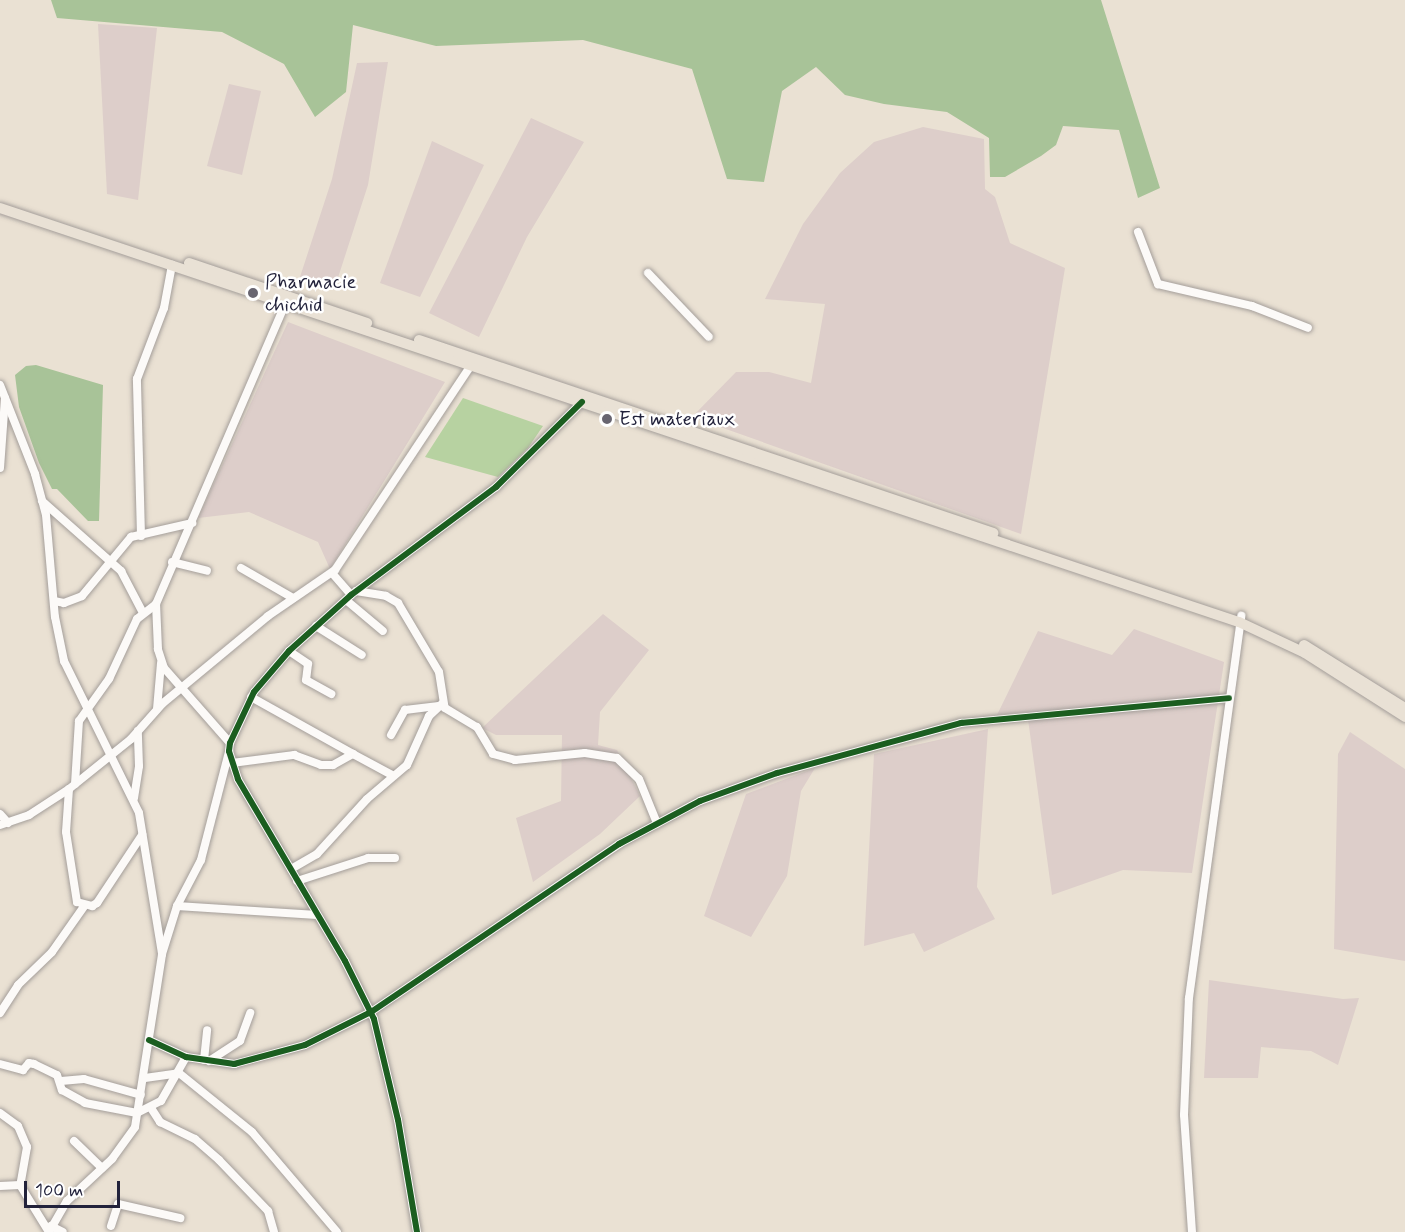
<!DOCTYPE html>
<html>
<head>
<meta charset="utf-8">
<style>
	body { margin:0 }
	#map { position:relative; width:1405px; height:1232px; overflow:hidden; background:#eae1d3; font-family:Mynerve,sans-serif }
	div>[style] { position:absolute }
	.industrial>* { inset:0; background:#ddceca }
	.green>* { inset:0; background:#b7d2a1 }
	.forest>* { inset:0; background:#a8c398 }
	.roads { filter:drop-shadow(0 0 2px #a49e9a) drop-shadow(0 0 2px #a49e9a) }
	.minor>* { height:8px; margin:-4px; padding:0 4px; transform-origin:4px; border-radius:4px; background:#fcfaf8 }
	.highway>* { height:10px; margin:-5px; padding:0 5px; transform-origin:5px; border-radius:5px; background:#e9e1d5 }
	.cycleway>* { height:6px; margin:-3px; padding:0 3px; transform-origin:3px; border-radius:3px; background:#1b5e20 }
	.dots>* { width:16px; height:16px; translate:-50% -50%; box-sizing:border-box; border:3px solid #fff; border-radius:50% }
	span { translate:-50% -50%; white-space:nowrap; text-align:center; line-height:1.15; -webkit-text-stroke:5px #fff; paint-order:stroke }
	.poi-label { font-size:20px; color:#22223b }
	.left { translate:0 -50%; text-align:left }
	.scale { position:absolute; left:24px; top:1181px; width:96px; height:27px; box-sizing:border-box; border:3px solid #22223b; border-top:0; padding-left:8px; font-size:18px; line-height:21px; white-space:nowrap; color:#22223b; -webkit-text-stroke:4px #fff; paint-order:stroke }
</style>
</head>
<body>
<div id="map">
	<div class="industrial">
		<div style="clip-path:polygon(98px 24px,157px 28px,138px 200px,107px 194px)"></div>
		<div style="clip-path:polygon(388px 62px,368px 185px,334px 290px,300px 277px,332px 179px,357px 63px)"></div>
		<div style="clip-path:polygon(229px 84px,261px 91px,242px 175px,207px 166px)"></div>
		<div style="clip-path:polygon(531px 118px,584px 142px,527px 237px,479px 337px,429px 313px)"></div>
		<div style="clip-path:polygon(923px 127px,984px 139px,985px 189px,995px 197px,1010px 243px,1065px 268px,1021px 534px,692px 417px,736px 372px,769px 372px,811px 383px,825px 304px,765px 299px,803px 224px,840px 173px,874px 142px)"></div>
		<div style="clip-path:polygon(432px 141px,484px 165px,420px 297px,380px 283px)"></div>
		<div style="clip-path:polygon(288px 322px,445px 382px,330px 569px,318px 542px,249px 512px,198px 518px)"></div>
		<div style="clip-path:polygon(603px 614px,649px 650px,600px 712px,598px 745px,617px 750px,640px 796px,600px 834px,533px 882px,516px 818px,561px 801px,562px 735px,496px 735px,482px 728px)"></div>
		<div style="clip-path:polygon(1134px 629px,1224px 662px,1192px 873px,1123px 870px,1052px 895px,1027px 712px,997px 715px,1038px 631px,1112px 655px)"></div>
		<div style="clip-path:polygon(988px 729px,977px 887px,995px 919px,924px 952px,914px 933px,864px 946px,874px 754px)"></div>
		<div style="clip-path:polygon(1350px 732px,1405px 769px,1405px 961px,1334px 949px,1338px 754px)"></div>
		<div style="clip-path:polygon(815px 768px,801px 791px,787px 876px,751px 937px,704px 916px,746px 794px)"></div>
		<div style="clip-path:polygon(1209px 980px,1343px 999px,1359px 998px,1338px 1065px,1311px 1051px,1261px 1047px,1258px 1078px,1204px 1078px)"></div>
	</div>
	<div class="green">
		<div style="clip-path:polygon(463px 398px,543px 426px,528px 448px,498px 477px,425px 457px)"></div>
	</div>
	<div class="forest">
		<div style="clip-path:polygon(51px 0,1101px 0,1160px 188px,1138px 198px,1119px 130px,1063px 126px,1056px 145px,1041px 156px,1005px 177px,990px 177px,989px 138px,947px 112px,884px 104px,845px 95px,816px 67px,782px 91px,764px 182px,727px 179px,692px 69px,583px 40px,436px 46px,353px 25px,346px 92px,315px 117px,284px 64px,222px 32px,57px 18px)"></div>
		<div style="clip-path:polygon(36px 365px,103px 385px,99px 521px,88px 521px,57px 489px,52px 489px,39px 463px,19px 407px,15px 375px,26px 366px)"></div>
	</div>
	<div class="roads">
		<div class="minor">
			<div style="left:1138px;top:232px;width:56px;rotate:69deg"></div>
			<div style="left:1158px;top:284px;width:97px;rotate:13.2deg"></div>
			<div style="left:1252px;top:306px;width:60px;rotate:21.4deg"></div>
			<div style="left:648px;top:273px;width:88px;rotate:46.4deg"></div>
			<div style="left:0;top:385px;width:96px;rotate:68.5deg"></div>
			<div style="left:35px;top:474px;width:42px;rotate:75deg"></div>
			<div style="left:46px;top:515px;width:102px;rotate:85deg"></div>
			<div style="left:55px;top:617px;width:45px;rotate:78.4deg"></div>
			<div style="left:64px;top:661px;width:169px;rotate:63.7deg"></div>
			<div style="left:139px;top:813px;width:143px;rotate:80.7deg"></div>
			<div style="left:0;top:468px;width:70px;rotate:-85.9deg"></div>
			<div style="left:42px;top:501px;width:106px;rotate:41.5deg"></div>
			<div style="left:121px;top:571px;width:45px;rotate:62.3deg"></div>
			<div style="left:141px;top:536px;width:157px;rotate:-91.5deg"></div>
			<div style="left:137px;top:379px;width:76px;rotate:-69.2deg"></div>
			<div style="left:164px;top:308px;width:44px;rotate:-79.5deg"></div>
			<div style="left:172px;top:562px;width:36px;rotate:14deg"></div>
			<div style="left:241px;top:568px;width:60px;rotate:30deg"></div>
			<div style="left:332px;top:573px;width:29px;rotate:49deg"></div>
			<div style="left:356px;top:591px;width:30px;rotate:9deg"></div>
			<div style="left:386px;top:596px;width:14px;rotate:30deg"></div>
			<div style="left:398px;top:603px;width:80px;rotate:59.3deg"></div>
			<div style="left:439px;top:672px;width:36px;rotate:81deg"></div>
			<div style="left:445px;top:708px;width:37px;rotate:31deg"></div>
			<div style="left:477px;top:727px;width:31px;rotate:59deg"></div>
			<div style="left:493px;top:754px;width:23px;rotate:15deg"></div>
			<div style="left:515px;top:760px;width:70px;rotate:-5.7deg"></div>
			<div style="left:585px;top:753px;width:32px;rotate:9deg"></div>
			<div style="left:617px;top:758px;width:30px;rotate:44deg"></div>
			<div style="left:639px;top:779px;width:48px;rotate:67.8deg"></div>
			<div style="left:346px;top:600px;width:48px;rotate:40deg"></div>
			<div style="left:54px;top:601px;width:10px;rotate:11deg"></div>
			<div style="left:64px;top:603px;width:19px;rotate:-21deg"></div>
			<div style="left:82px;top:596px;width:77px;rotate:-50.3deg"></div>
			<div style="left:131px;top:537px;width:63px;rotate:-12.9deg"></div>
			<div style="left:316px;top:626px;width:54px;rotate:32.2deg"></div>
			<div style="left:289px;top:651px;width:23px;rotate:34deg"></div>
			<div style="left:308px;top:664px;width:16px;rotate:97deg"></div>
			<div style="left:306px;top:680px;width:29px;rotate:29deg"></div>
			<div style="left:251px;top:697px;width:117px;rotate:29.2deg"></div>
			<div style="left:157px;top:709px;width:46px;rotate:-85deg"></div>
			<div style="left:391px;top:735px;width:29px;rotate:-61deg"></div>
			<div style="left:405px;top:710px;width:32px;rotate:-7deg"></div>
			<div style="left:230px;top:743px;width:100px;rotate:-131.3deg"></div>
			<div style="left:164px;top:668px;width:20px;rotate:-108deg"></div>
			<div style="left:158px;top:649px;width:45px;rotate:-92.5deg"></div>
			<div style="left:156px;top:604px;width:331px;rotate:-66.7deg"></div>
			<div style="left:232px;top:763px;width:63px;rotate:-7.4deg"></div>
			<div style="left:294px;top:755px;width:29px;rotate:20deg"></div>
			<div style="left:321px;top:765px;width:12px"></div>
			<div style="left:333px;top:765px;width:23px;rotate:-29deg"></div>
			<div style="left:353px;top:754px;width:44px;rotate:28.3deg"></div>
			<div style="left:75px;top:784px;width:63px;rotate:-86.4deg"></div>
			<div style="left:79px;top:721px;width:52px;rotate:-54.5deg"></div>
			<div style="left:109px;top:679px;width:66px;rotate:-65deg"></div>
			<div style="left:137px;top:619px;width:24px;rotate:-38deg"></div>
			<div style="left:69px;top:789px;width:43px;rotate:94deg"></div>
			<div style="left:66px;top:832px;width:71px;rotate:81.1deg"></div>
			<div style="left:77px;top:902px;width:16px;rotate:15deg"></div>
			<div style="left:92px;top:906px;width:6px;rotate:-31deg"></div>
			<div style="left:97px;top:903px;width:82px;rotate:-56.5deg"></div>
			<div style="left:134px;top:798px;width:32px;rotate:-81deg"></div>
			<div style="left:139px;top:766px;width:35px;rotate:-92deg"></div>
			<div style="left:0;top:814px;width:12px;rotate:48deg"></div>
			<div style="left:0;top:825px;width:31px;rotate:-19deg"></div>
			<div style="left:29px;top:815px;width:48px;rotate:-33deg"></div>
			<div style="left:69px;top:789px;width:80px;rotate:-38.9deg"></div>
			<div style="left:131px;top:739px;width:48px;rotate:-48.4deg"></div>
			<div style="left:163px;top:703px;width:136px;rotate:-39.6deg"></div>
			<div style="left:268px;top:616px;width:81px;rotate:-34.5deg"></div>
			<div style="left:335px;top:570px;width:246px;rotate:-56.4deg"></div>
			<div style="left:291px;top:869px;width:30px;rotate:-30deg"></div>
			<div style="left:317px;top:854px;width:74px;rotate:-47.7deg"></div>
			<div style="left:367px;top:799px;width:52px;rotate:-40.4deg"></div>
			<div style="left:407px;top:765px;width:54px;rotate:-65.8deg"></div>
			<div style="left:429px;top:716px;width:19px;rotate:-43deg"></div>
			<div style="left:297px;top:881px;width:75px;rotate:-17.9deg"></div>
			<div style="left:368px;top:858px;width:27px"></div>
			<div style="left:177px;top:906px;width:140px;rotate:3.7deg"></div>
			<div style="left:0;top:1013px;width:33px;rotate:-57deg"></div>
			<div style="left:18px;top:985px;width:47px;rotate:-44.1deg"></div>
			<div style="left:52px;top:952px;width:57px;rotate:-54.9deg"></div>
			<div style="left:149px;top:1040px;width:41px;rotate:24.7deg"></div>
			<div style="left:186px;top:1057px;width:49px;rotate:8.3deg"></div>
			<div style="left:234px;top:1064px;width:73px;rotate:-15deg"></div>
			<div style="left:305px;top:1045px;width:74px;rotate:-26.6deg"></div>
			<div style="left:371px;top:1012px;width:300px;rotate:-34.1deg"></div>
			<div style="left:619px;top:844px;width:92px;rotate:-28deg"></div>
			<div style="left:700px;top:801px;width:82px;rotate:-20deg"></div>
			<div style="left:777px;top:773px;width:191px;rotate:-15.2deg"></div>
			<div style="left:961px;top:723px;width:269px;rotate:-5.3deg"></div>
			<div style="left:204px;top:1060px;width:30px;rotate:-84deg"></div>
			<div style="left:209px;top:1061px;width:37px;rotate:-33deg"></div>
			<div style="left:240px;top:1041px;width:30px;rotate:-70deg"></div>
			<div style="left:0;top:1064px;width:24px;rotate:15deg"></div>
			<div style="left:23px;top:1070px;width:9px;rotate:-49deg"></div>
			<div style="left:29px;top:1063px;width:5px;rotate:11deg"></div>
			<div style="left:34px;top:1064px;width:25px;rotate:26deg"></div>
			<div style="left:57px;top:1075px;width:16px;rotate:72deg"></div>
			<div style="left:62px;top:1090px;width:26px;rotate:29deg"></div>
			<div style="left:85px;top:1103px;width:53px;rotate:10.9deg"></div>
			<div style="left:137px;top:1113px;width:27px;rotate:-27deg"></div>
			<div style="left:161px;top:1101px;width:51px;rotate:-60.4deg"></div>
			<div style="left:145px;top:1078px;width:34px;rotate:-8deg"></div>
			<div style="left:179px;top:1073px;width:94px;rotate:38.9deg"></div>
			<div style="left:252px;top:1132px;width:131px;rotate:49.6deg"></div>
			<div style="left:61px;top:1081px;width:23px;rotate:-5deg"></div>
			<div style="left:84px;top:1079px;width:59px;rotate:15.7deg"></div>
			<div style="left:151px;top:1108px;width:17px;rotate:57deg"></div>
			<div style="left:160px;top:1122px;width:39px;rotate:26deg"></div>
			<div style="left:195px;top:1139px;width:32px;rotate:41deg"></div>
			<div style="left:219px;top:1160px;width:71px;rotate:46.1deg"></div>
			<div style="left:268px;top:1211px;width:22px;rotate:74deg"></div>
			<div style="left:0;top:1113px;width:22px;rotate:36deg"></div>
			<div style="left:18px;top:1126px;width:23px;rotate:67deg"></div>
			<div style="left:27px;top:1147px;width:39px;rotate:100deg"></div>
			<div style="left:74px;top:1141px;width:39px;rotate:44deg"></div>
			<div style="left:0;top:1186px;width:20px;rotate:-3deg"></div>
			<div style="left:20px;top:1185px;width:55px;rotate:58.3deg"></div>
			<div style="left:51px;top:1226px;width:13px;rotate:27deg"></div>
			<div style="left:111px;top:1226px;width:23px;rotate:-72deg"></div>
			<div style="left:118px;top:1204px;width:64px;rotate:12.7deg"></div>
			<div style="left:49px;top:1232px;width:36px;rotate:-60deg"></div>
			<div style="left:67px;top:1201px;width:62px;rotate:-43deg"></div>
			<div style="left:112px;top:1159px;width:39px;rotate:-54deg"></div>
			<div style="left:135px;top:1127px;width:175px;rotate:-81.1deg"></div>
			<div style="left:162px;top:954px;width:50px;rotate:-72.6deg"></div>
			<div style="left:177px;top:906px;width:52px;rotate:-62.4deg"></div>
			<div style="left:201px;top:860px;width:112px;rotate:-75.5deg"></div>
			<div style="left:417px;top:1232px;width:114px;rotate:-99.6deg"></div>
			<div style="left:398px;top:1120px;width:104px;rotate:-103.4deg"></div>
			<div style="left:374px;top:1019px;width:65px;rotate:-116.6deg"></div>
			<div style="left:345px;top:961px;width:211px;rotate:-120.5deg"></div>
			<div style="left:238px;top:779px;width:29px;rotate:-108deg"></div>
			<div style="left:229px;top:751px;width:8px;rotate:-83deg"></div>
			<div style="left:230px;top:743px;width:56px;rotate:-64.8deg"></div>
			<div style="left:254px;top:692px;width:54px;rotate:-49.5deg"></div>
			<div style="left:289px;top:651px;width:84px;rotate:-42.1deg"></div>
			<div style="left:351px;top:595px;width:181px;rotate:-36.7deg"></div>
			<div style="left:496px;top:487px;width:121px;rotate:-44.7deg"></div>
			<div style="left:1192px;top:1232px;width:117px;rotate:-93.9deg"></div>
			<div style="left:1184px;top:1115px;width:117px;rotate:-87.6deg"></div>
			<div style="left:1189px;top:998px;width:386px;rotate:-82.2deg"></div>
		</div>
		<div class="highway">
			<div style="left:0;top:208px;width:1306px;rotate:18.48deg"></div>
			<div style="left:1239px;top:622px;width:73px;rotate:25.2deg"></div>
			<div style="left:1305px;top:653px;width:119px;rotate:32.6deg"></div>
			<div style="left:189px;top:263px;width:188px;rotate:18.6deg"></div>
			<div style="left:419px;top:340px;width:606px;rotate:18.58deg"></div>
			<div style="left:1304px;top:645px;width:119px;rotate:32deg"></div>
		</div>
	</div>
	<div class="cycleway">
		<div style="left:149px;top:1040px;width:41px;rotate:24.7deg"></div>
		<div style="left:186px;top:1057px;width:49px;rotate:8.3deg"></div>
		<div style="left:234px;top:1064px;width:73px;rotate:-15deg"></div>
		<div style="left:305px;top:1045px;width:74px;rotate:-26.6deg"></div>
		<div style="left:371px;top:1012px;width:300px;rotate:-34.1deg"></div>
		<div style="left:619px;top:844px;width:92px;rotate:-28deg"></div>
		<div style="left:700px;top:801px;width:82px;rotate:-20deg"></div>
		<div style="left:777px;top:773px;width:191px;rotate:-15.2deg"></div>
		<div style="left:961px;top:723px;width:269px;rotate:-5.3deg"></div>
		<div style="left:417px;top:1232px;width:114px;rotate:-99.6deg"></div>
		<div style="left:398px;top:1120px;width:104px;rotate:-103.4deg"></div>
		<div style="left:374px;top:1019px;width:65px;rotate:-116.6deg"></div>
		<div style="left:345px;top:961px;width:211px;rotate:-120.5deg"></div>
		<div style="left:238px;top:779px;width:29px;rotate:-108deg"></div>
		<div style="left:229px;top:751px;width:8px;rotate:-83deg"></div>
		<div style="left:230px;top:743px;width:56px;rotate:-64.8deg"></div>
		<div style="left:254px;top:692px;width:54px;rotate:-49.5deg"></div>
		<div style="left:289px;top:651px;width:84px;rotate:-42.1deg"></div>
		<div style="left:351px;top:595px;width:181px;rotate:-36.7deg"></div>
		<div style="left:496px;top:487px;width:121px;rotate:-44.7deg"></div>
	</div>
	<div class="dots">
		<div style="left:253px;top:293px;background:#686570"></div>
		<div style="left:607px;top:419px;background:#686570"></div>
	</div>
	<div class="poi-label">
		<span class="left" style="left:265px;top:294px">Pharmacie<br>chichid</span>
		<span class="left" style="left:619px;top:419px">Est materiaux</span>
	</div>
	<div class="scale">100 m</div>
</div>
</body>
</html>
